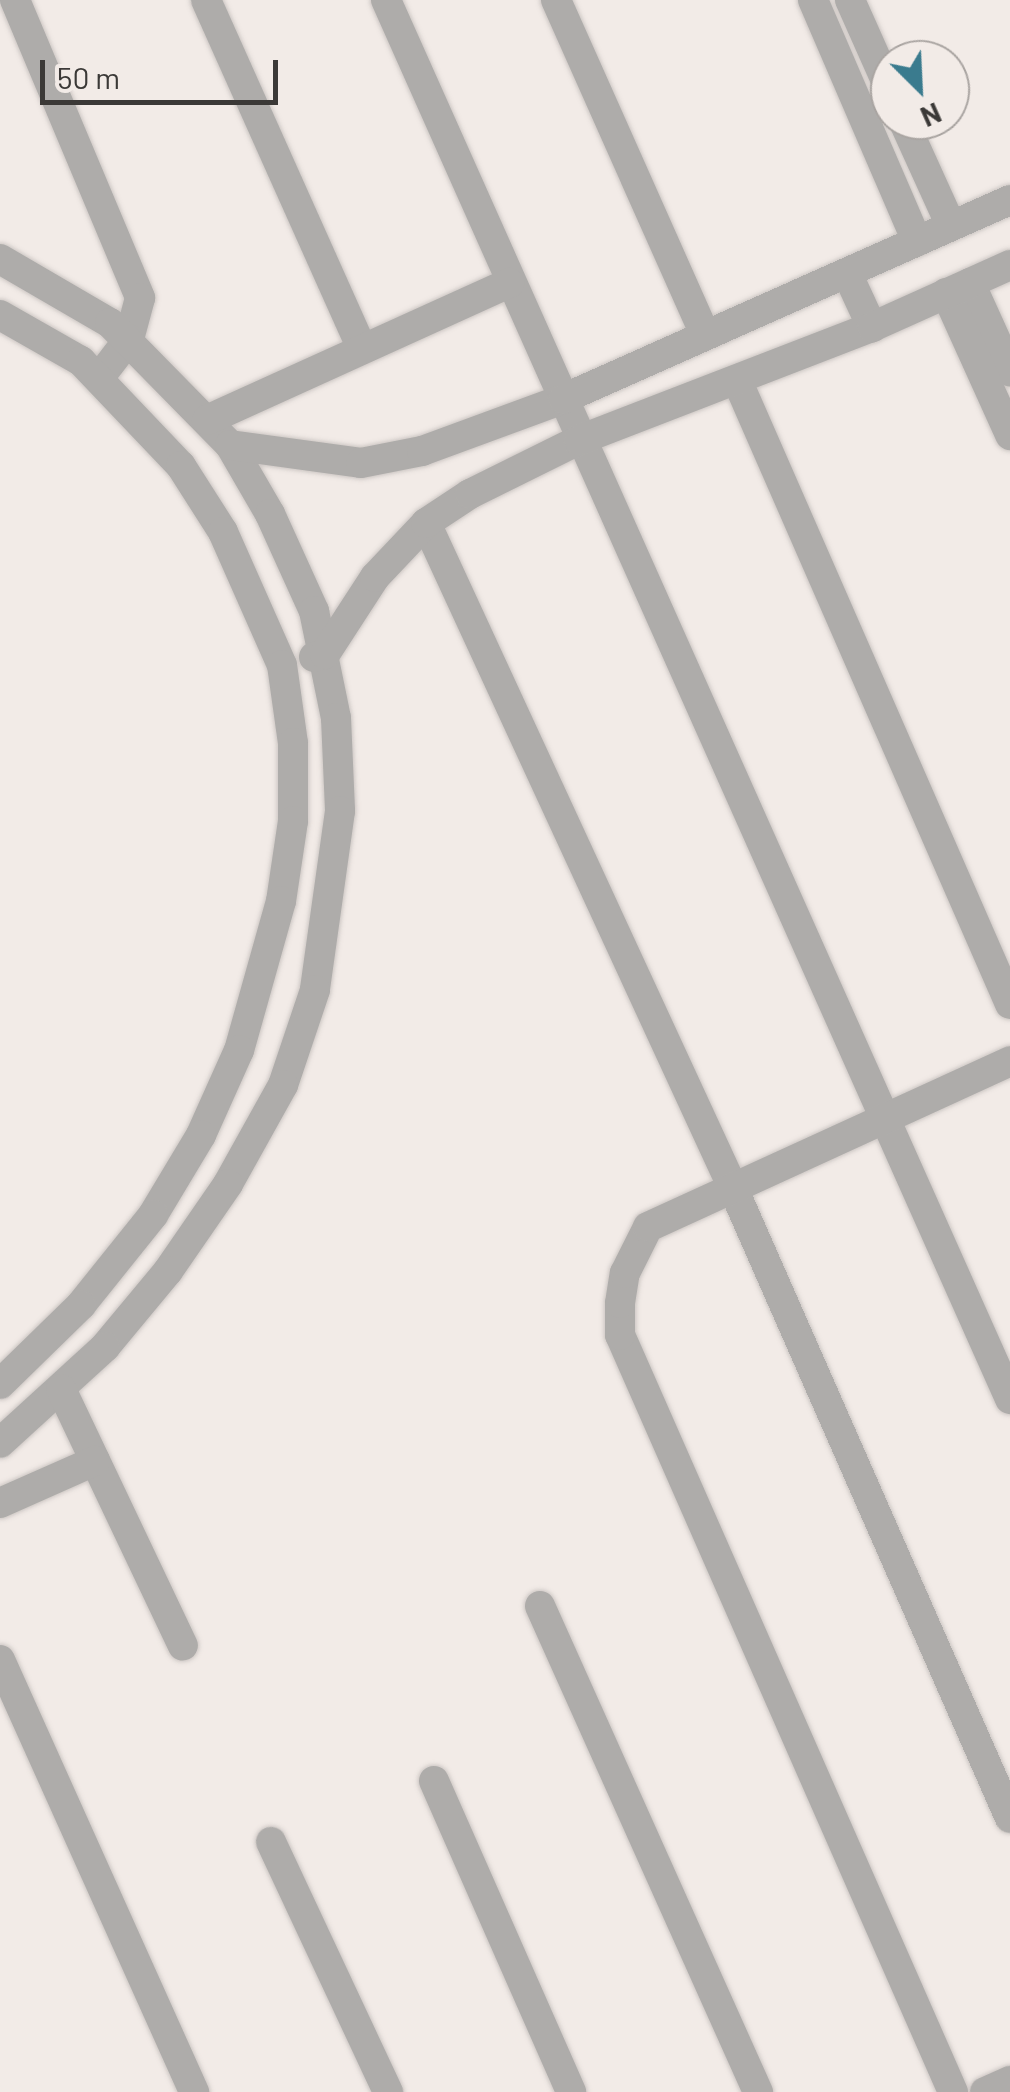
<!DOCTYPE html>
<html>
<head>
<meta charset="utf-8">
<style>
	body { margin:0 }
	#map { position:relative; width:1010px; height:2092px; overflow:hidden; background:#f2ebe7; font-family:Barlow,sans-serif }
	div>[style] { position:absolute }
	.roads { filter:drop-shadow(0 0 2px #cdc7c4) drop-shadow(0 0 2px #cdc7c4) }
	.minor>* { height:30px; margin:-15px; padding:0 15px; transform-origin:15px; border-radius:15px; background:#aeacaa }
	span { translate:-50% -50%; white-space:nowrap; text-align:center; line-height:1.15; -webkit-text-stroke:9px #f2ebe7; paint-order:stroke }
	.north { position:absolute; left:870px; top:40px; width:100px; height:100px; box-sizing:border-box; background:#f2ebe7; border:2px solid #a9a4a1; border-radius:50%; rotate:156deg; font-size:28px; font-weight:700; line-height:40px; text-align:center; color:#3b3937 }
	.north::after { content:''; display:block; margin:auto; width:35px; height:45px; background:#3a7b8e; clip-path:polygon(50% 0,100% 100%,50% 72%,0 100%) }
	.scale { position:absolute; left:40px; top:60px; width:238px; height:45px; box-sizing:border-box; border:5px solid #3b3937; border-top:0; padding-left:12px; font-size:30px; line-height:35px; white-space:nowrap; color:#3b3937; -webkit-text-stroke:8px #f2ebe7; paint-order:stroke }
</style>
</head>
<body>
<div id="map">
	<div class="roads">
		<div class="minor">
			<div style="left:15px;top:0;width:323px;rotate:67.2deg"></div>
			<div style="left:140px;top:298px;width:42px;rotate:105deg"></div>
			<div style="left:129px;top:339px;width:49px;rotate:127.6deg"></div>
			<div style="left:206px;top:0;width:382px;rotate:65.9deg"></div>
			<div style="left:386px;top:0;width:1532px;rotate:65.96deg"></div>
			<div style="left:556px;top:0;width:367px;rotate:66deg"></div>
			<div style="left:813px;top:0;width:263px;rotate:66.7deg"></div>
			<div style="left:850px;top:0;width:98px;rotate:66deg"></div>
			<div style="left:903px;top:120px;width:116px;rotate:65.6deg"></div>
			<div style="left:0;top:259px;width:127px;rotate:30.2deg"></div>
			<div style="left:110px;top:323px;width:171px;rotate:45.5deg"></div>
			<div style="left:230px;top:445px;width:80px;rotate:59.9deg"></div>
			<div style="left:270px;top:514px;width:107px;rotate:65.6deg"></div>
			<div style="left:314px;top:611px;width:109px;rotate:78.4deg"></div>
			<div style="left:336px;top:718px;width:93px;rotate:87.5deg"></div>
			<div style="left:340px;top:811px;width:181px;rotate:98deg"></div>
			<div style="left:315px;top:990px;width:100px;rotate:108.6deg"></div>
			<div style="left:283px;top:1085px;width:113px;rotate:119.1deg"></div>
			<div style="left:228px;top:1184px;width:106px;rotate:124.6deg"></div>
			<div style="left:168px;top:1271px;width:99px;rotate:129.7deg"></div>
			<div style="left:105px;top:1347px;width:142px;rotate:137.6deg"></div>
			<div style="left:847px;top:273px;width:60px;rotate:65.2deg"></div>
			<div style="left:970px;top:283px;width:97px;rotate:65.6deg"></div>
			<div style="left:946px;top:293px;width:156px;rotate:65.7deg"></div>
			<div style="left:0;top:315px;width:93px;rotate:29.6deg"></div>
			<div style="left:81px;top:361px;width:145px;rotate:46.4deg"></div>
			<div style="left:181px;top:466px;width:78px;rotate:57.5deg"></div>
			<div style="left:223px;top:532px;width:145px;rotate:66.1deg"></div>
			<div style="left:282px;top:665px;width:79px;rotate:82deg"></div>
			<div style="left:293px;top:743px;width:78px;rotate:90deg"></div>
			<div style="left:293px;top:821px;width:81px;rotate:98.5deg"></div>
			<div style="left:281px;top:901px;width:155px;rotate:105.7deg"></div>
			<div style="left:239px;top:1050px;width:93px;rotate:114.1deg"></div>
			<div style="left:201px;top:1135px;width:93px;rotate:121deg"></div>
			<div style="left:153px;top:1215px;width:115px;rotate:128.7deg"></div>
			<div style="left:81px;top:1305px;width:113px;rotate:135.7deg"></div>
			<div style="left:737px;top:380px;width:681px;rotate:66.37deg"></div>
			<div style="left:207px;top:420px;width:332px;rotate:-24.4deg"></div>
			<div style="left:230px;top:445px;width:132px;rotate:7.8deg"></div>
			<div style="left:361px;top:463px;width:62px;rotate:-11.1deg"></div>
			<div style="left:422px;top:451px;width:150px;rotate:-20.2deg"></div>
			<div style="left:563px;top:399px;width:489px;rotate:-24deg"></div>
			<div style="left:426px;top:523px;width:732px;rotate:65.22deg"></div>
			<div style="left:733px;top:1188px;width:688px;rotate:66.27deg"></div>
			<div style="left:314px;top:657px;width:11px;rotate:-15deg"></div>
			<div style="left:325px;top:654px;width:92px;rotate:-57deg"></div>
			<div style="left:375px;top:577px;width:74px;rotate:-46.6deg"></div>
			<div style="left:426px;top:523px;width:53px;rotate:-33.4deg"></div>
			<div style="left:470px;top:494px;width:122px;rotate:-26.4deg"></div>
			<div style="left:579px;top:440px;width:314px;rotate:-21.1deg"></div>
			<div style="left:872px;top:327px;width:151px;rotate:-24.2deg"></div>
			<div style="left:61px;top:1389px;width:284px;rotate:64.6deg"></div>
			<div style="left:0;top:1503px;width:104px;rotate:-23.9deg"></div>
			<div style="left:540px;top:1606px;width:533px;rotate:65.84deg"></div>
			<div style="left:0;top:1660px;width:474px;rotate:65.8deg"></div>
			<div style="left:434px;top:1781px;width:340px;rotate:66.2deg"></div>
			<div style="left:271px;top:1842px;width:276px;rotate:64.9deg"></div>
			<div style="left:953px;top:2092px;width:827px;rotate:-113.74deg"></div>
			<div style="left:620px;top:1335px;width:32px;rotate:-90deg"></div>
			<div style="left:620px;top:1303px;width:30px;rotate:-81deg"></div>
			<div style="left:625px;top:1273px;width:51px;rotate:-63.4deg"></div>
			<div style="left:648px;top:1227px;width:398px;rotate:-24.6deg"></div>
			<div style="left:985px;top:2092px;width:27px;rotate:-24deg"></div>
		</div>
	</div>
	<div class="north">N</div>
	<div class="scale">50 m</div>
</div>
</body>
</html>
